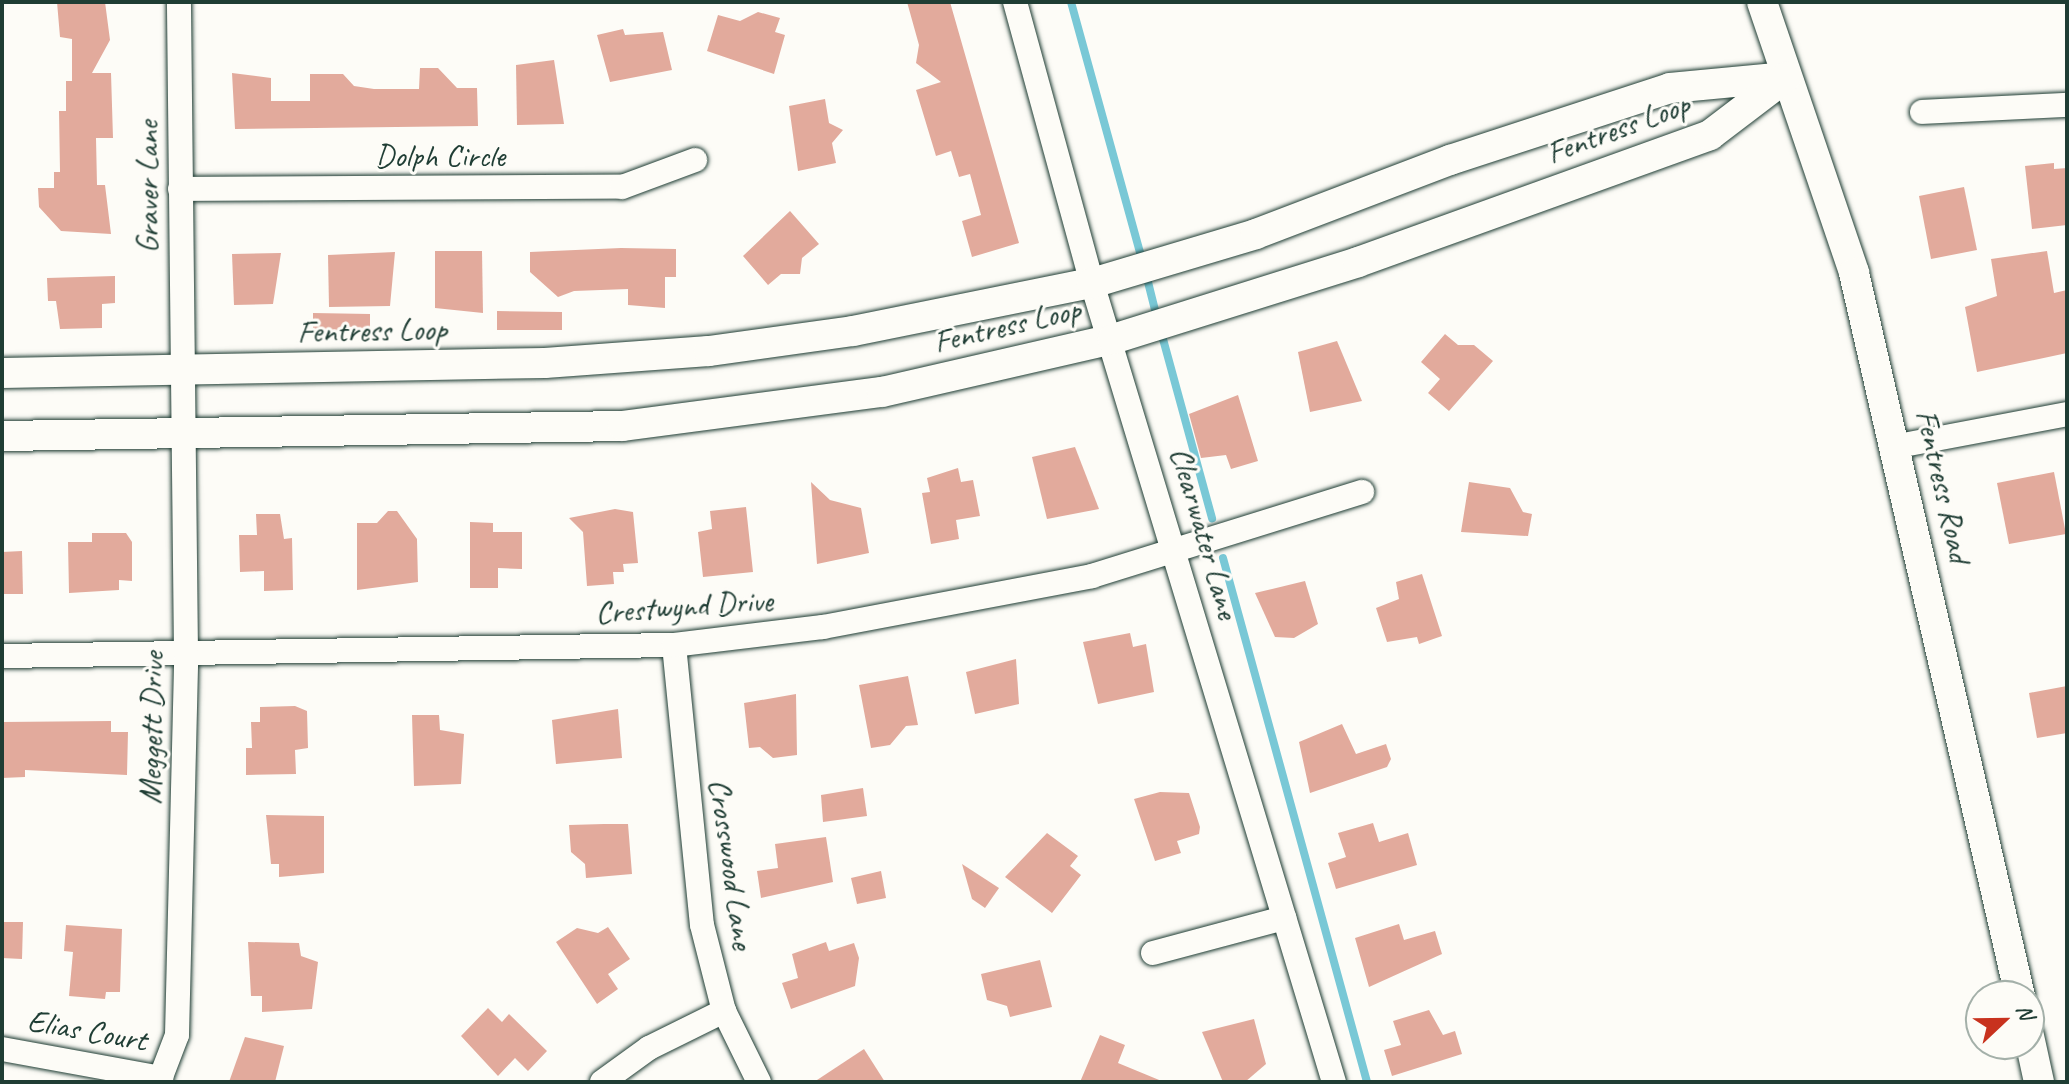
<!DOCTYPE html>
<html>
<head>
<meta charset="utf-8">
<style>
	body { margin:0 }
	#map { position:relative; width:2069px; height:1084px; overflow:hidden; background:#fdfcf7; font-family:Caveat,sans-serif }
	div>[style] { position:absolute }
	.stream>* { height:8px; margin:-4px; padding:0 4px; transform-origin:4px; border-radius:4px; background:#79c8d6 }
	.building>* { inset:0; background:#e2aa9c }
	.roads { filter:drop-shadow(0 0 2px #1f3d34) drop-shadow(0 0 2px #1f3d34) }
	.minor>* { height:24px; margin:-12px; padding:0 12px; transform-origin:12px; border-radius:12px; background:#fdfcf7 }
	.tertiary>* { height:30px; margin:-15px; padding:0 15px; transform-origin:15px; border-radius:15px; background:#fdfcf7 }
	span { translate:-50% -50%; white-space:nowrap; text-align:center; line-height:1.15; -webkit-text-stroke:6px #fdfcf7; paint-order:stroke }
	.street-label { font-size:32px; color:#1f3d34 }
	.frame { position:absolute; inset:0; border:4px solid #1f3d34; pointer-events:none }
	.north { position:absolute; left:1965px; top:980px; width:80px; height:80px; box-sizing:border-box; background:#fdfcf7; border:2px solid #a4b0a9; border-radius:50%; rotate:68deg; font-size:22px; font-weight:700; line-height:32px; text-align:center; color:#1f3d34 }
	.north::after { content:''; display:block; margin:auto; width:28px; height:36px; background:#c8321e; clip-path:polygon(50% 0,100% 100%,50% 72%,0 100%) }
</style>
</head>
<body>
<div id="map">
	<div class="stream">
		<div style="left:1071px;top:2px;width:260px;rotate:74.6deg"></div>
		<div style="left:1148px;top:282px;width:29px;rotate:76deg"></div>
		<div style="left:1163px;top:339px;width:186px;rotate:74.7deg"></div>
		<div style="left:1223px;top:558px;width:543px;rotate:74.63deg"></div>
	</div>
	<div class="building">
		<div style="clip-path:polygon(57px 2px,105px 2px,110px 40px,92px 73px,111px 73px,113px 138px,96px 138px,97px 185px,105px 185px,111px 234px,61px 231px,39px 207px,38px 188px,54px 188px,54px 172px,60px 172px,59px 111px,66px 111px,66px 81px,72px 81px,72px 39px,60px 37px)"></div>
		<div style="clip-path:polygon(907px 2px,950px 2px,1019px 243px,972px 257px,962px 221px,981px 215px,970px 174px,959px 177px,951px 151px,936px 156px,916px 90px,941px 82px,916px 63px,919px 45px)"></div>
		<div style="clip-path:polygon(758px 12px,780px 18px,775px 32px,785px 35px,774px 74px,707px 51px,718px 15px,740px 21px)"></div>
		<div style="clip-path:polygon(623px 29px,625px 35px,663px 32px,672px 70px,610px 82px,597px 35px)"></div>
		<div style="clip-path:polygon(554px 60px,564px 124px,517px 125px,516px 65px)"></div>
		<div style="clip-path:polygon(420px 68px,438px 68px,457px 88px,477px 88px,478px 126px,235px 129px,232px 73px,271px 78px,271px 101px,310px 101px,310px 74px,343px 74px,354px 86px,374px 89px,419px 89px)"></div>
		<div style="clip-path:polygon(825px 99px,829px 123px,843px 130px,832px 143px,836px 163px,798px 171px,789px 106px)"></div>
		<div style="clip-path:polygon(2054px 163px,2054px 169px,2067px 168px,2067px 225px,2032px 229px,2025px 166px)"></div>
		<div style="clip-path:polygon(1964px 187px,1977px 250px,1931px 259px,1919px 196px)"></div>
		<div style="clip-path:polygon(790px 211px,819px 244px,802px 258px,800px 274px,781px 274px,768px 285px,743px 256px)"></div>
		<div style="clip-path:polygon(621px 248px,676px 249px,676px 277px,665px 277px,665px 308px,628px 305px,628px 289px,574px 291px,558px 297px,530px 272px,530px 252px)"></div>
		<div style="clip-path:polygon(435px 251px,482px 251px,483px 313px,435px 308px)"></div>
		<div style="clip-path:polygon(2047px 251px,2054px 293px,2067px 290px,2067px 353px,1977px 372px,1965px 307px,1997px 296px,1991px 259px)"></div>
		<div style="clip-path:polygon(395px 252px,390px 306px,329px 307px,328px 255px)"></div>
		<div style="clip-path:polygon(281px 253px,273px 304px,234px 305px,232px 254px)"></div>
		<div style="clip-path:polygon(115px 276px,115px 303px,102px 304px,102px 328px,60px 329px,56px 301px,48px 301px,47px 278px)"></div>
		<div style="clip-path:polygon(497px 311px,562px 312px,562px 330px,497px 330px)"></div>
		<div style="clip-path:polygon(313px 313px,370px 314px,370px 333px,313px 332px)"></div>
		<div style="clip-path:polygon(1445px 334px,1458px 345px,1474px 345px,1493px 361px,1449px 411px,1428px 393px,1440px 379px,1421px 362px)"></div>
		<div style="clip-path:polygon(1337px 341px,1362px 401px,1310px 412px,1298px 352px)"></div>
		<div style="clip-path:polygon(1238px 395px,1258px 461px,1231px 469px,1226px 455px,1201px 458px,1189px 414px)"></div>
		<div style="clip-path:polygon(1075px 447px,1099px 509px,1047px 519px,1032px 457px)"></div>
		<div style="clip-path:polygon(958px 468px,961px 482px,973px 480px,980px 516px,956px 520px,959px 539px,931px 544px,922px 493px,930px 492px,927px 478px)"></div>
		<div style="clip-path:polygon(2054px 472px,2066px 534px,2009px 544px,1997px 483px)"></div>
		<div style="clip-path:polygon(811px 482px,830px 500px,861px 508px,869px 553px,817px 564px)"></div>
		<div style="clip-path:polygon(1469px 482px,1510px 488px,1523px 512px,1532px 514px,1528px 536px,1461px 532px)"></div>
		<div style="clip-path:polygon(746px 507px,753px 572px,703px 577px,698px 532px,712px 529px,710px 511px)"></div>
		<div style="clip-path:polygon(615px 509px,633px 512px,638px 563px,623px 564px,624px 572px,613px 572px,614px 584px,587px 586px,583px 532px,569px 518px)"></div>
		<div style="clip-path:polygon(388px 511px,397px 511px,417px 539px,418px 582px,357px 590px,357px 523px,377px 523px)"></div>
		<div style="clip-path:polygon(256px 514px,280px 514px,284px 539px,292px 538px,293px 590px,264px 591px,264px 571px,240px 572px,239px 535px,257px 535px)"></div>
		<div style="clip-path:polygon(470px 522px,493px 523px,493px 532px,522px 532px,522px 569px,498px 568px,498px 588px,470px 588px)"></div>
		<div style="clip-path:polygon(92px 533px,126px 533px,132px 542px,132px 581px,119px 580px,119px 590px,69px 593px,68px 542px,92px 542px)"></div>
		<div style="clip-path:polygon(22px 551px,23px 594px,2px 594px,2px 552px)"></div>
		<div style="clip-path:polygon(1422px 574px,1442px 636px,1419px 644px,1417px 637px,1387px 642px,1376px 608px,1399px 599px,1396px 582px)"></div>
		<div style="clip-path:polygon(1305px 581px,1318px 624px,1294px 638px,1275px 637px,1255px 593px)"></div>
		<div style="clip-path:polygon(1130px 633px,1133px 647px,1146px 644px,1154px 692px,1098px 704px,1083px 642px)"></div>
		<div style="clip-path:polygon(1016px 659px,1019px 704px,975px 714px,966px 672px)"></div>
		<div style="clip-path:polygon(908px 676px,918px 725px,906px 726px,890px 745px,871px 748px,859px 685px)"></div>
		<div style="clip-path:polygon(2067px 686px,2067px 733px,2037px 738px,2029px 693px)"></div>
		<div style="clip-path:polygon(796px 694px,797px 755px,773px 758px,760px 747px,749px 748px,744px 703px)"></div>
		<div style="clip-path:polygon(295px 706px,307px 711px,308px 748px,295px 750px,296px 774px,246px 775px,246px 748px,252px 748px,251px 722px,260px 722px,260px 707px)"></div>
		<div style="clip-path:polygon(618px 709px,622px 758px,556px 764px,552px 720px)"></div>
		<div style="clip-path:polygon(412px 715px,439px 715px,440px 730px,464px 734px,461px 784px,414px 786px)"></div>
		<div style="clip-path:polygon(111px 721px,111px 732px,128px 732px,127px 775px,25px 770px,25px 777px,2px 778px,2px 722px)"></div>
		<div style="clip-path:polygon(1342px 724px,1356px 754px,1386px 744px,1391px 759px,1387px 767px,1310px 793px,1299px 742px)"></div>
		<div style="clip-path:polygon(863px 788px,867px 816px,823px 822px,821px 795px)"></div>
		<div style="clip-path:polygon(1160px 792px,1189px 793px,1200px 827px,1199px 834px,1177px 841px,1181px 853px,1155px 861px,1134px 799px)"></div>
		<div style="clip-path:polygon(266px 815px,324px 816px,324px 873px,279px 877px,279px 864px,271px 864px)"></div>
		<div style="clip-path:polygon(1373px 823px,1379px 842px,1408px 833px,1417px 865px,1336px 889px,1328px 863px,1346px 857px,1338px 833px)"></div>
		<div style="clip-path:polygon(604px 824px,628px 824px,632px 874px,586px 878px,585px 864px,571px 852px,569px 825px)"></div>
		<div style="clip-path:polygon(1047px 833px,1078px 856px,1070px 866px,1081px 875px,1052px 913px,1005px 877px)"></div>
		<div style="clip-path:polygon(826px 837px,833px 882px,761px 898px,757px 871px,778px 868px,775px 844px)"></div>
		<div style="clip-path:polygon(962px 864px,999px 888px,985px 908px,972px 899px)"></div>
		<div style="clip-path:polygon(881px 871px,886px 898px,857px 904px,851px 878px)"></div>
		<div style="clip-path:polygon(2px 922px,23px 922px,22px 959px,2px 958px)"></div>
		<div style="clip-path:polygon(1399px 924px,1404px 940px,1435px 931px,1442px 954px,1369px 987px,1355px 938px)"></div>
		<div style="clip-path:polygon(66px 925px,122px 929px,120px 992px,106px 992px,105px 999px,69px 996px,73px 952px,64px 951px)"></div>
		<div style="clip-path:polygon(608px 927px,630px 959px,608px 974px,618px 989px,597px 1004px,556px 942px,577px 928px,598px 933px)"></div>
		<div style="clip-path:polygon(248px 942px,299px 943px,301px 956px,318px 962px,312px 1009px,262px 1012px,262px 996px,251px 996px)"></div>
		<div style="clip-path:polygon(826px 942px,829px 951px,854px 943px,859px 958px,855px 986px,791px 1009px,782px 983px,798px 978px,792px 954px)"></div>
		<div style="clip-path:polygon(1040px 960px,1052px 1007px,1010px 1017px,1007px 1006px,987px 1000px,981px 974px)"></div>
		<div style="clip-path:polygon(488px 1008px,502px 1022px,509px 1014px,547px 1051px,528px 1071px,515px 1058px,498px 1076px,461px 1036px)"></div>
		<div style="clip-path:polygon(1429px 1010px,1443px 1035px,1455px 1031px,1462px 1054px,1392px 1076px,1384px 1050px,1401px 1045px,1393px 1021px)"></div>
		<div style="clip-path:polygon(1254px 1019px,1266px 1064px,1245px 1082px,1223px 1082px,1202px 1032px)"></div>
		<div style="clip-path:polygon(1100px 1035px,1125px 1045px,1118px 1063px,1164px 1082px,1080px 1082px)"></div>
		<div style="clip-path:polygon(245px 1037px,284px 1046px,275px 1082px,229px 1082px)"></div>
		<div style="clip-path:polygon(864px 1049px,885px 1082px,814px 1082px)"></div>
	</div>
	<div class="roads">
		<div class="minor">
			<div style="left:1015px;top:2px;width:291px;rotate:74.7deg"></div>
			<div style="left:1092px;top:283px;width:835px;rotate:73.15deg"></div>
			<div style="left:1922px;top:112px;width:145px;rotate:-2.8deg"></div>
			<div style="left:180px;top:189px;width:442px;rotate:-0.3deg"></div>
			<div style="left:622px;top:187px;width:78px;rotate:-20.3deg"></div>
			<div style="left:1898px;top:446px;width:172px;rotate:-10.7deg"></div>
			<div style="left:674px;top:645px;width:281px;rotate:84.3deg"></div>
			<div style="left:702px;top:925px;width:89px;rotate:75.7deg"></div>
			<div style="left:724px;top:1011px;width:79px;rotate:63.8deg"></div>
			<div style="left:2px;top:656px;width:672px;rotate:-0.94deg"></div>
			<div style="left:674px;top:645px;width:150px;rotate:-6.9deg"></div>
			<div style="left:823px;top:627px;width:274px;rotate:-10.7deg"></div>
			<div style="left:1092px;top:576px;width:283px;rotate:-17.3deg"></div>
			<div style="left:1153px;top:953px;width:136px;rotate:-15deg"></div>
			<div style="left:2px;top:1049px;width:162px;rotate:10.3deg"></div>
			<div style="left:159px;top:1082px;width:50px;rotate:-69deg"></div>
			<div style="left:177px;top:1035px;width:381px;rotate:-88.6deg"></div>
			<div style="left:186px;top:654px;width:652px;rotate:-90.62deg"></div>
			<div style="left:602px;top:1082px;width:58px;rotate:-35.9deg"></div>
			<div style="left:649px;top:1048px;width:84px;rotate:-26.3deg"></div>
		</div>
		<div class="tertiary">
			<div style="left:1762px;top:2px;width:286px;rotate:71.2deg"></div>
			<div style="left:1854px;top:273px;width:742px;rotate:77.07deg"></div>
			<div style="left:2px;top:373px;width:543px;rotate:-1.06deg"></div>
			<div style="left:545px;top:363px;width:164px;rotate:-4.2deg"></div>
			<div style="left:709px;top:351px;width:145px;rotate:-7.9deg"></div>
			<div style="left:853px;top:331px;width:244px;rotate:-11.4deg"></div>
			<div style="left:1092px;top:283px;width:171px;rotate:-16.6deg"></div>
			<div style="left:1256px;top:234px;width:208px;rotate:-20.9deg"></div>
			<div style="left:1450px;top:160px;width:231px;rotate:-18.1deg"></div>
			<div style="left:1670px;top:88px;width:117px;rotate:-5.4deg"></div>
			<div style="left:2px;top:436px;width:621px;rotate:-0.92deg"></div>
			<div style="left:623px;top:426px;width:261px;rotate:-7.5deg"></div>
			<div style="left:882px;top:392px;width:237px;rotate:-12.9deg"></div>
			<div style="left:1113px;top:339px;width:257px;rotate:-17.4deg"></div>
			<div style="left:1358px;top:262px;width:374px;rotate:-19.8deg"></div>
			<div style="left:1710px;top:135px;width:96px;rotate:-37.3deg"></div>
			<div style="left:2029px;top:1036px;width:47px;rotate:77.7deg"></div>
		</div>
	</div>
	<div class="street-label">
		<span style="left:1618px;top:129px;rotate:-20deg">Fentress Loop</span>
		<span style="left:440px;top:156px">Dolph Circle</span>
		<span style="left:148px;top:187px;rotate:-90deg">Graver Lane</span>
		<span style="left:1007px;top:326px;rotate:-13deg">Fentress Loop</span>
		<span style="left:372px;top:331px;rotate:-1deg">Fentress Loop</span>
		<span style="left:1943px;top:486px;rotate:77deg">Fentress Road</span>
		<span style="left:1204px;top:533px;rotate:74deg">Clearwater Lane</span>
		<span style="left:684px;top:607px;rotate:-4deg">Crestwynd Drive</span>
		<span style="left:152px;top:728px;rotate:-89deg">Meggett Drive</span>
		<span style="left:731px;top:864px;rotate:82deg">Crosswood Lane</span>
		<span style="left:87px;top:1031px;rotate:10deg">Elias Court</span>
	</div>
	<div class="frame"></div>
	<div class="north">N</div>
</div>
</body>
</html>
